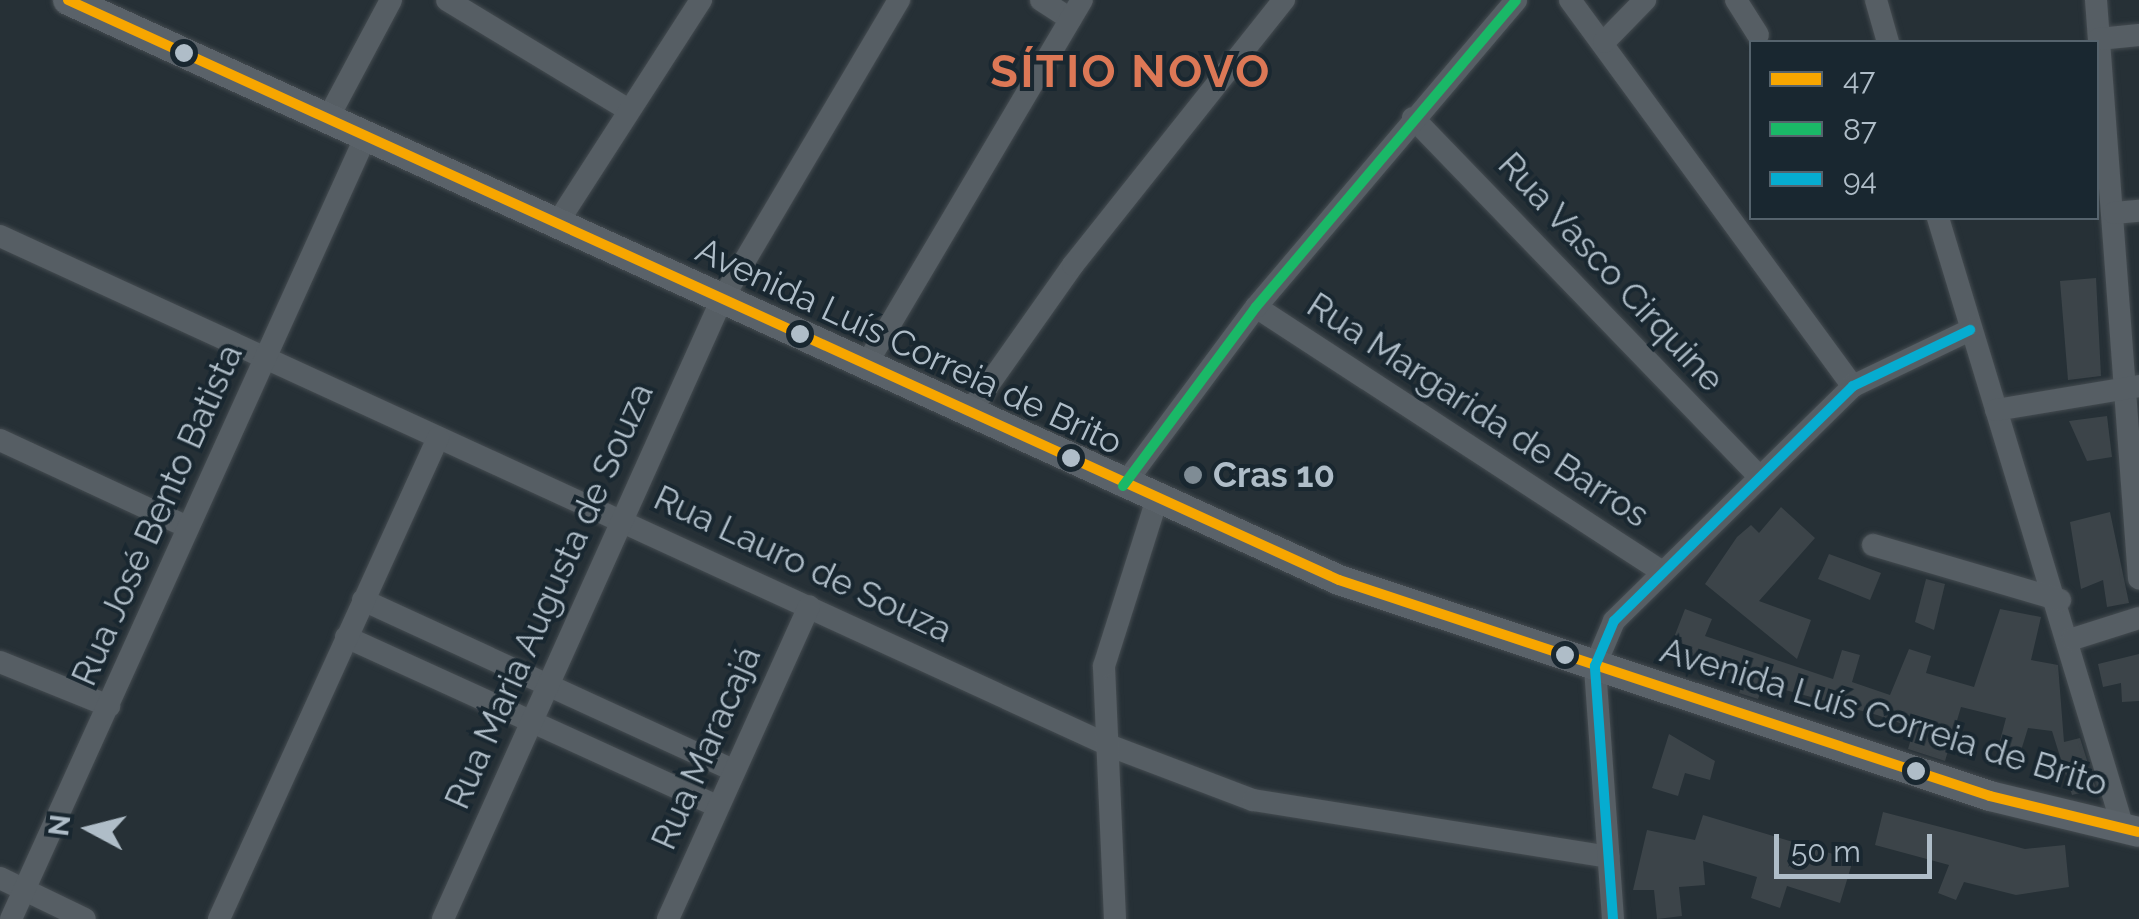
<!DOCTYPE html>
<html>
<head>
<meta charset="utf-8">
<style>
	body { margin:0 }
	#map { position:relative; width:2139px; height:919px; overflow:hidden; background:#263036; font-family:Raleway,sans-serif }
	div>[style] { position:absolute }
	.building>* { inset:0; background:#3c4449 }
	.roads { filter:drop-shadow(0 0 2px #444b50) drop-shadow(0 0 2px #444b50) }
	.street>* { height:22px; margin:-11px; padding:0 11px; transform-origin:11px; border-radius:11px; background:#565e64 }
	.secondary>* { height:30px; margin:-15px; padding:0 15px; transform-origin:15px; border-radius:15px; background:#5a6269 }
	.bus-1>* { height:10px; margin:-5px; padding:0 5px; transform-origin:5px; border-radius:5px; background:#f7a600 }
	.bus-2>* { height:10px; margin:-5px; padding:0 5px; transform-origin:5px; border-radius:5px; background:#1ab867 }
	.bus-3>* { height:10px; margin:-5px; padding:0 5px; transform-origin:5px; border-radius:5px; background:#06acd0 }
	.dots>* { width:28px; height:28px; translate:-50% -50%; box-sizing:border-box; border:5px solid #192730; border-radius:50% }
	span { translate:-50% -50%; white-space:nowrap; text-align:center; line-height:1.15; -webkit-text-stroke:8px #192730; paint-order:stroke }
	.street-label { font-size:35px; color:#afbdc8 }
	.poi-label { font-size:35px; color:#afbdc8; font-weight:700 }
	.left { translate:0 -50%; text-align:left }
	.district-label { font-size:45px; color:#dc7856; font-weight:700; letter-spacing:2.5px }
	.legend { position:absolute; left:1749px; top:40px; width:350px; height:180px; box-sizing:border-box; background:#192730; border:2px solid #55636d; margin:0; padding:12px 18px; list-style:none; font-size:30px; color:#afbdc8 }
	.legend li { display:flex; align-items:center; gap:20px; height:50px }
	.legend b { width:50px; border:2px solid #55636d }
	.north { position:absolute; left:40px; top:779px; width:100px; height:100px; -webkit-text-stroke:8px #192730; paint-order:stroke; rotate:277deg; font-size:28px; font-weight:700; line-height:40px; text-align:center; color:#afbdc8 }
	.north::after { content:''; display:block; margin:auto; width:35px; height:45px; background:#afbdc8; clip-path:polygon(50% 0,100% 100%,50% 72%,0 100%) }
	.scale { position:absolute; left:1774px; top:834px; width:158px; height:45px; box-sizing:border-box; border:5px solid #afbdc8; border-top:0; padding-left:12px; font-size:30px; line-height:35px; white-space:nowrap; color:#afbdc8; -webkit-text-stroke:8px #192730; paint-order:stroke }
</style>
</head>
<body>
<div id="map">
	<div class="building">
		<div style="clip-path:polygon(2096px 278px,2101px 376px,2068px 380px,2060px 281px)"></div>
		<div style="clip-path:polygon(2107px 416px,2112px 457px,2087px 461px,2069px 421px)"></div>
		<div style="clip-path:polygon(1781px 507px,1815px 538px,1759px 601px,1811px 620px,1797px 659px,1705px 584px,1737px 537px,1751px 525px,1759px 533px)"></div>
		<div style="clip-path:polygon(2110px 512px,2129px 603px,2107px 607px,2103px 580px,2081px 589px,2070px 522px)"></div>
		<div style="clip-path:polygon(1829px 554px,1881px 573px,1870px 600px,1818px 579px)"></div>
		<div style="clip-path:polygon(1926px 579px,1945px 584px,1934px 630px,1915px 622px)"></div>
		<div style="clip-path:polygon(1685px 609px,1712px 619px,1705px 636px,1833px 679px,1842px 650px,1860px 655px,1852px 682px,1890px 695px,1909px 649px,1931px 656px,1926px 673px,1974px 687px,2000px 609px,2041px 617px,2031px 660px,2058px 665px,2064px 742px,2080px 738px,2096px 789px,2072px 795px,2052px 731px,2028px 728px,2020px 754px,1998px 748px,2006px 718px,1961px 707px,1945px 761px,1908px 749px,1914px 728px,1877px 715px,1763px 684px,1758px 699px,1739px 693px,1744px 678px,1668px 653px)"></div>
		<div style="clip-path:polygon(2139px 654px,2139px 701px,2122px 702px,2121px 683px,2103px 687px,2098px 664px)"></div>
		<div style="clip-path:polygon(1669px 734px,1715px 761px,1710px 780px,1685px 773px,1678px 796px,1652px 788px)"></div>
		<div style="clip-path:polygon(1883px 812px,2025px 849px,2065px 845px,2069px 887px,2016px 895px,1964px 882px,1956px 900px,1938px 893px,1949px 865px,1875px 845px)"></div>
		<div style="clip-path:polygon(1703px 815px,1853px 860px,1840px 903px,1787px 886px,1780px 908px,1751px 898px,1757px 877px,1703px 861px,1705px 885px,1679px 887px,1682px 916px,1657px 919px,1654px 890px,1633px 890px,1647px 830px,1695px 840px)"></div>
	</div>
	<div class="roads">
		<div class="street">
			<div style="left:447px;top:0;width:208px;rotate:31.2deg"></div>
			<div style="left:1041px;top:0;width:35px;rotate:33deg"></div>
			<div style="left:1570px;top:0;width:479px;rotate:53.8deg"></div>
			<div style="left:1736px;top:0;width:41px;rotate:57.8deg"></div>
			<div style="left:1876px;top:0;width:44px;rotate:74.1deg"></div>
			<div style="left:2096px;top:0;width:580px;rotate:85.75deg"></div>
			<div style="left:2099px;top:39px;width:40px;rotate:-5.7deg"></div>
			<div style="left:1604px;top:42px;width:59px;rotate:-45.7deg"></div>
			<div style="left:1413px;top:118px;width:495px;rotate:46deg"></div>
			<div style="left:327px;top:120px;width:136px;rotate:-61.9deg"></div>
			<div style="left:2114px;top:213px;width:25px;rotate:-5deg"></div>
			<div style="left:1938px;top:218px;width:641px;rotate:73.12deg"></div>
			<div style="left:556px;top:225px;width:268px;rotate:-57.2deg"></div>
			<div style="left:0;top:236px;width:1219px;rotate:24.67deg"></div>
			<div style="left:1108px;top:745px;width:155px;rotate:20.8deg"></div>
			<div style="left:1253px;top:800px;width:360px;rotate:9.1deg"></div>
			<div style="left:1256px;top:307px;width:485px;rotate:33.1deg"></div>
			<div style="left:866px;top:365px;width:424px;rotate:-59.4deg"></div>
			<div style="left:1996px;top:410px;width:145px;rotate:-9.5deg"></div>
			<div style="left:970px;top:411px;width:179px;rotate:-54.8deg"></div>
			<div style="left:1073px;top:265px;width:339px;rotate:-51.5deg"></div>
			<div style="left:0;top:440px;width:206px;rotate:24.9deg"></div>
			<div style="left:1123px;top:486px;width:223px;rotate:-53.4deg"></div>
			<div style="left:1256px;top:307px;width:402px;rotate:-49.7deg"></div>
			<div style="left:1873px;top:545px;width:195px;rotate:16.4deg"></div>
			<div style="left:363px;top:600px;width:407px;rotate:24.7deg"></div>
			<div style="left:346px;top:637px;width:408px;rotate:24.5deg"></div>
			<div style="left:2073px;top:639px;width:69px;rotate:-17.7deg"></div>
			<div style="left:0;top:662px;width:118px;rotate:22deg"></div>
			<div style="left:0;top:878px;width:94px;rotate:25.8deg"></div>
			<div style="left:11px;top:919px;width:857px;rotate:-65.62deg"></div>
			<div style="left:219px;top:919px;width:529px;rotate:-65.52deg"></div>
			<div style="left:443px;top:919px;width:678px;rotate:-65.78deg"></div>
			<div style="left:721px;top:301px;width:350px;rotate:-59.4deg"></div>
			<div style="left:668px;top:919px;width:343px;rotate:-65.7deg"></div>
			<div style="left:1115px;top:919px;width:253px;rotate:-92.5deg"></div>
			<div style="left:1104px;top:666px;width:172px;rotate:-72.4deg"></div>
			<div style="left:1613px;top:919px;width:254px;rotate:-94.1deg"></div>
			<div style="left:1595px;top:666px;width:49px;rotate:-67.1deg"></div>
			<div style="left:1614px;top:621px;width:335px;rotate:-44.5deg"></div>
			<div style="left:1853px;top:386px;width:130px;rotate:-25.6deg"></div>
		</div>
		<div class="secondary">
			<div style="left:68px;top:0;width:1397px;rotate:24.53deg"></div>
			<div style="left:1339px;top:580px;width:686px;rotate:18.36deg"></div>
			<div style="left:1990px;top:796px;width:153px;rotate:13.6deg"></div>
		</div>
	</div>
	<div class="bus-1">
		<div style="left:68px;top:0;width:1397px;rotate:24.53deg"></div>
		<div style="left:1339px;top:580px;width:686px;rotate:18.36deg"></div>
		<div style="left:1990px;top:796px;width:153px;rotate:13.6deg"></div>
	</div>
	<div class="bus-2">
		<div style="left:1123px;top:486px;width:223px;rotate:-53.4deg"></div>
		<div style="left:1256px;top:307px;width:402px;rotate:-49.7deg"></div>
	</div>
	<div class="bus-3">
		<div style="left:1613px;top:919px;width:254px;rotate:-94.1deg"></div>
		<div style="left:1595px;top:666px;width:49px;rotate:-67.1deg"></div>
		<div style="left:1614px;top:621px;width:335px;rotate:-44.5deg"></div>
		<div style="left:1853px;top:386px;width:130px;rotate:-25.6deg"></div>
	</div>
	<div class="dots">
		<div style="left:184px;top:53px;background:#afbdc8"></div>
		<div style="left:800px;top:334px;background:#afbdc8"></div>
		<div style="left:1071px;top:458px;background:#afbdc8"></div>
		<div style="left:1193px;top:475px;background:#7f8c95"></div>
		<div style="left:1565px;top:655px;background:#afbdc8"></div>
		<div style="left:1916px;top:771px;background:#afbdc8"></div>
	</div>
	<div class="street-label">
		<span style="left:1611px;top:272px;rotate:47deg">Rua Vasco Cirquine</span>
		<span style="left:909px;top:346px;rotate:25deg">Avenida Luís Correia de Brito</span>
		<span style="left:1478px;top:410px;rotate:33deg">Rua Margarida de Barros</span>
		<span style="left:157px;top:515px;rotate:-66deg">Rua José Bento Batista</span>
		<span style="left:803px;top:564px;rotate:25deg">Rua Lauro de Souza</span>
		<span style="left:549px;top:596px;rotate:-66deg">Rua Maria Augusta de Souza</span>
		<span style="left:1884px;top:717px;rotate:17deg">Avenida Luís Correia de Brito</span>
		<span style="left:706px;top:748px;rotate:-66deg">Rua Maracajá</span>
	</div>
	<div class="poi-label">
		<span class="left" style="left:1213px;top:475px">Cras 10</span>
	</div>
	<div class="district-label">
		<span style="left:1131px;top:72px">SÍTIO NOVO</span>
	</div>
	<ul class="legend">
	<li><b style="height:12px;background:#f7a600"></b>47</li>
	<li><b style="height:12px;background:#1ab867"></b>87</li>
	<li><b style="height:12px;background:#06acd0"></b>94</li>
	</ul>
	<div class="north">N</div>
	<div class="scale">50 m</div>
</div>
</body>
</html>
